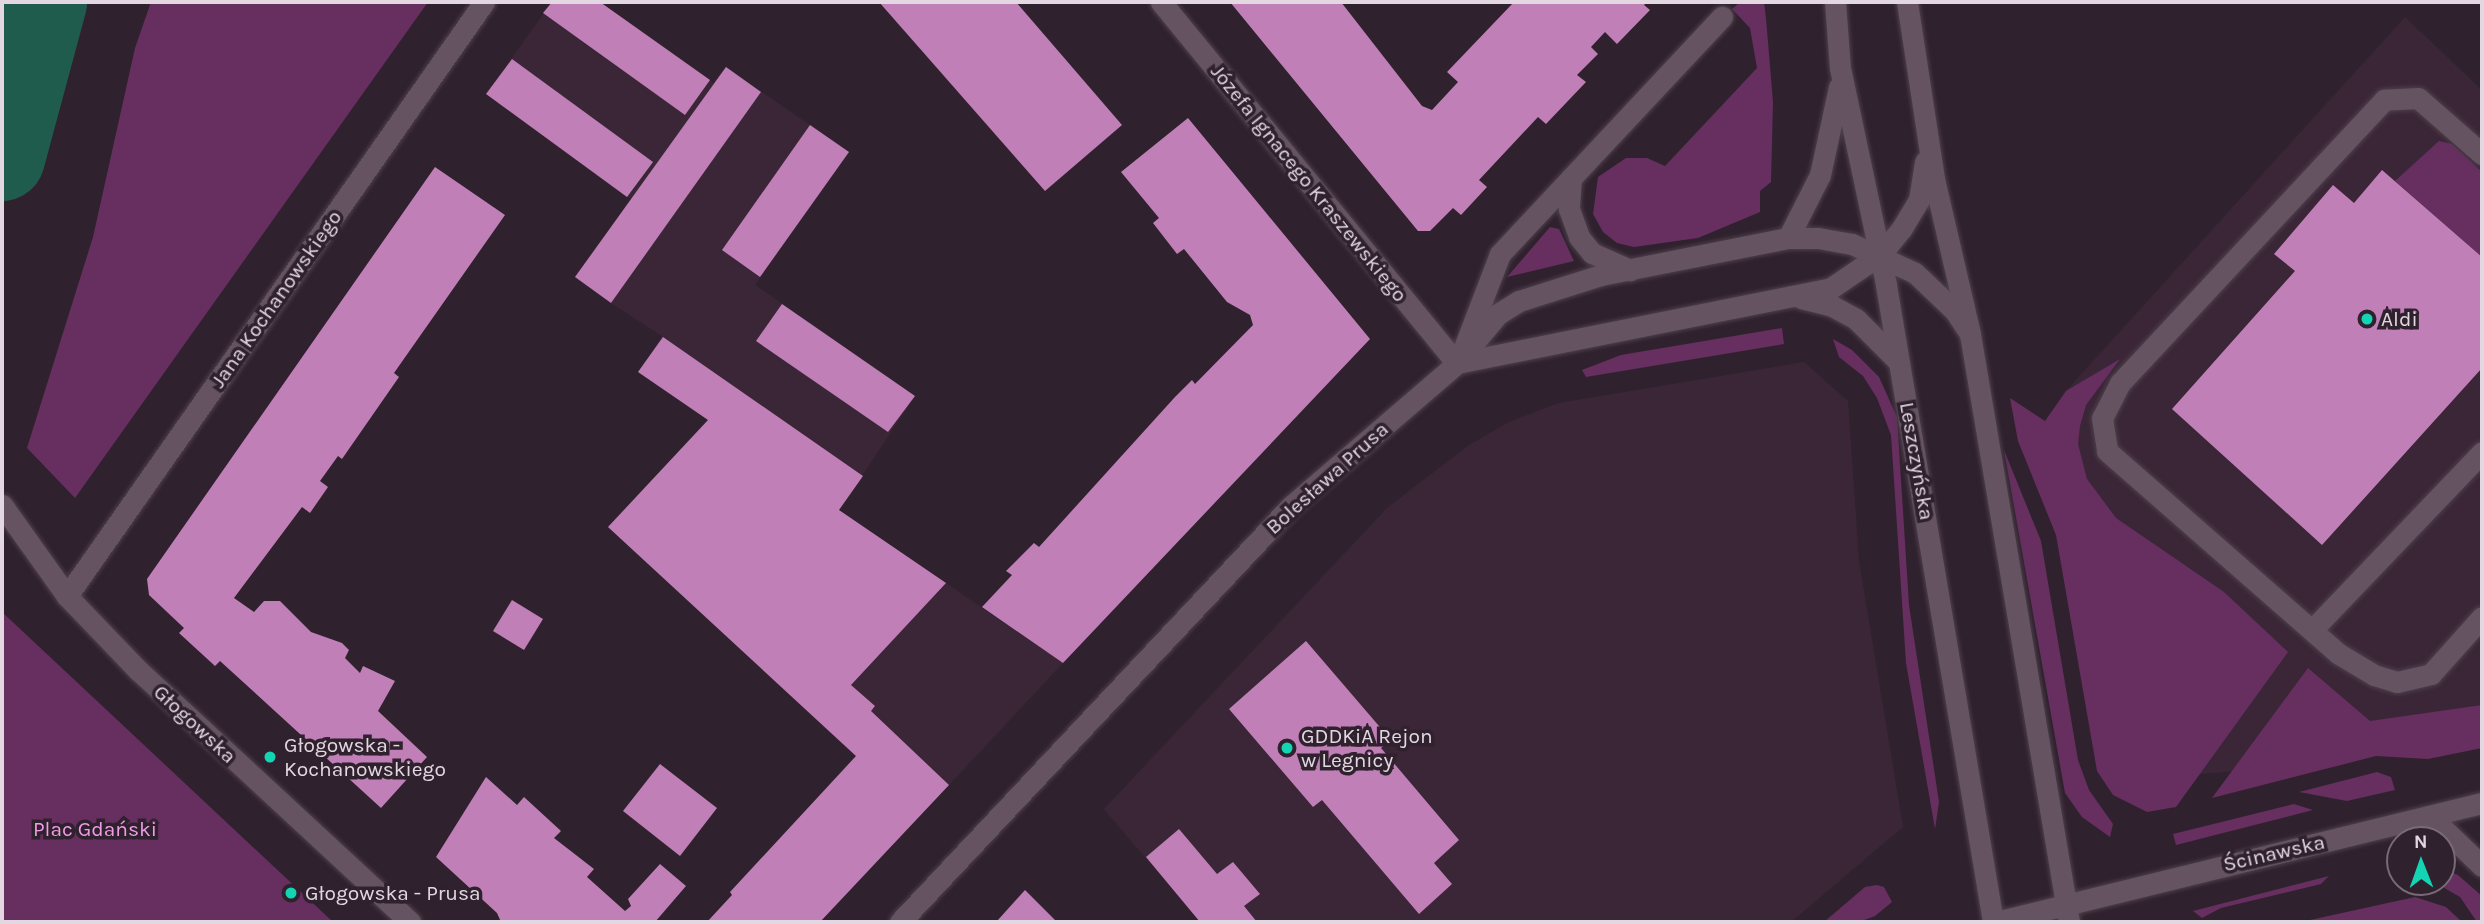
<!DOCTYPE html>
<html>
<head>
<meta charset="utf-8">
<style>
	body { margin:0 }
	#map { position:relative; width:2484px; height:924px; overflow:hidden; background:#30212e; font-family:Karla,sans-serif }
	div>[style] { position:absolute }
	.built>* { inset:0; background:#3b2638 }
	.green>* { inset:0; background:#662f60 }
	.river>* { height:86px; margin:-43px; padding:0 43px; transform-origin:43px; border-radius:43px; background:#205c4e }
	.building>* { inset:0; background:#c07fb7 }
	.roads { filter:drop-shadow(0 0 2px #4d404b) drop-shadow(0 0 2px #4d404b) }
	.lane>* { height:21px; margin:-10.5px; padding:0 10.5px; transform-origin:10.5px; border-radius:10.5px; background:#655362 }
	.street>* { height:21px; margin:-10.5px; padding:0 10.5px; transform-origin:10.5px; border-radius:10.5px; background:#655362 }
	.secondary>* { height:21px; margin:-10.5px; padding:0 10.5px; transform-origin:10.5px; border-radius:10.5px; background:#655362 }
	.dots>* { width:19px; height:19px; translate:-50% -50%; box-sizing:border-box; border:4px solid #30212e; border-radius:50% }
	span { translate:-50% -50%; white-space:nowrap; text-align:center; line-height:1.15; -webkit-text-stroke:7px #30212e; paint-order:stroke }
	.street-label { font-size:21px; color:#e3d8e1 }
	.poi-label { font-size:21px; color:#e3d8e1 }
	.left { translate:0 -50%; text-align:left }
	.park-label { font-size:21px; color:#f29ce7 }
	.frame { position:absolute; inset:0; border:4px solid #e3d8e1; pointer-events:none }
	.north { position:absolute; left:2386px; top:826px; width:70px; height:70px; box-sizing:border-box; background:#30212e; border:2px solid #786a76; border-radius:50%; rotate:359deg; font-size:19px; font-weight:700; line-height:28px; text-align:center; color:#e3d8e1 }
	.north::after { content:''; display:block; margin:auto; width:24px; height:32px; background:#13d5b3; clip-path:polygon(50% 0,100% 100%,50% 72%,0 100%) }
</style>
</head>
<body>
<div id="map">
	<div class="built">
		<div style="clip-path:polygon(552px 2px,600px 2px,713px 83px,726px 67px,849px 152px,755px 285px,915px 396px,839px 510px,1063px 663px,920px 816px,608px 527px,708px 420px,638px 372px,662px 336px,611px 303px,614px 224px,631px 199px,486px 94px)"></div>
		<div style="clip-path:polygon(2405px 17px,2482px 90px,2482px 724px,2247px 770px,2121px 781px,2066px 391px)"></div>
		<div style="clip-path:polygon(1804px 362px,1848px 401px,1859px 561px,1903px 827px,1791px 922px,1200px 922px,1104px 809px,1387px 508px,1469px 445px,1509px 422px,1559px 403px)"></div>
	</div>
	<div class="green">
		<div style="clip-path:polygon(151px 2px,428px 2px,75px 498px,27px 448px,93px 237px,135px 48px)"></div>
		<div style="clip-path:polygon(1740px 2px,1764px 2px,1766px 18px,1773px 102px,1771px 182px,1760px 191px,1760px 212px,1698px 238px,1634px 247px,1617px 243px,1603px 232px,1593px 214px,1598px 177px,1626px 158px,1647px 158px,1665px 166px,1757px 68px,1750px 28px,1732px 9px)"></div>
		<div style="clip-path:polygon(2439px 141px,2452px 144px,2482px 172px,2482px 257px,2395px 181px)"></div>
		<div style="clip-path:polygon(1550px 227px,1559px 229px,1574px 261px,1507px 277px)"></div>
		<div style="clip-path:polygon(1782px 328px,1784px 344px,1586px 377px,1582px 370px,1621px 355px)"></div>
		<div style="clip-path:polygon(1833px 339px,1852px 350px,1879px 377px,1897px 417px,1909px 605px,1939px 802px,1935px 829px,1906px 663px,1891px 435px,1877px 398px,1863px 376px,1839px 357px)"></div>
		<div style="clip-path:polygon(2120px 359px,2086px 405px,2080px 426px,2078px 444px,2087px 479px,2116px 518px,2224px 592px,2288px 652px,2176px 807px,2147px 812px,2113px 795px,2097px 771px,2056px 535px,2018px 441px,2010px 398px,2045px 421px,2066px 391px)"></div>
		<div style="clip-path:polygon(2004px 450px,2041px 541px,2078px 760px,2089px 790px,2113px 824px,2110px 837px,2082px 817px,2065px 793px)"></div>
		<div style="clip-path:polygon(2px 612px,333px 922px,2px 922px)"></div>
		<div style="clip-path:polygon(2308px 668px,2370px 721px,2482px 705px,2482px 748px,2428px 759px,2376px 756px,2212px 798px)"></div>
		<div style="clip-path:polygon(2377px 772px,2391px 777px,2395px 790px,2347px 801px,2299px 792px)"></div>
		<div style="clip-path:polygon(2294px 804px,2313px 810px,2176px 845px,2173px 834px)"></div>
		<div style="clip-path:polygon(2442px 869px,2458px 875px,2482px 896px,2482px 922px,2477px 922px,2460px 897px,2434px 882px,2442px 882px)"></div>
		<div style="clip-path:polygon(2329px 876px,2321px 884px,2221px 908px,2202px 918px,2193px 911px)"></div>
		<div style="clip-path:polygon(1877px 885px,1884px 887px,1892px 902px,1875px 916px,1859px 922px,1824px 922px,1865px 887px)"></div>
		<div style="clip-path:polygon(2415px 897px,2446px 907px,2462px 922px,2301px 922px)"></div>
	</div>
	<div class="river">
		<div style="left:2px;top:158px;width:162px;rotate:-74.9deg"></div>
	</div>
	<div class="building">
		<div style="clip-path:polygon(552px 2px,600px 2px,710px 80px,685px 115px,543px 13px)"></div>
		<div style="clip-path:polygon(879px 2px,1016px 2px,1122px 125px,1045px 191px)"></div>
		<div style="clip-path:polygon(1230px 2px,1341px 2px,1422px 106px,1432px 110px,1458px 82px,1447px 72px,1514px 2px,1647px 2px,1644px 5px,1650px 10px,1617px 44px,1605px 32px,1591px 47px,1598px 54px,1577px 75px,1586px 82px,1546px 124px,1538px 117px,1479px 180px,1487px 187px,1461px 215px,1453px 208px,1430px 231px,1418px 231px)"></div>
		<div style="clip-path:polygon(512px 59px,653px 162px,627px 197px,486px 94px)"></div>
		<div style="clip-path:polygon(726px 67px,761px 92px,611px 303px,575px 277px)"></div>
		<div style="clip-path:polygon(1188px 118px,1370px 339px,1063px 663px,982px 607px,1012px 575px,1006px 571px,1034px 543px,1039px 547px,1175px 397px,1192px 380px,1195px 384px,1253px 325px,1250px 315px,1227px 302px,1184px 249px,1177px 254px,1153px 223px,1159px 218px,1121px 172px)"></div>
		<div style="clip-path:polygon(810px 125px,849px 152px,760px 277px,722px 250px)"></div>
		<div style="clip-path:polygon(435px 167px,505px 215px,394px 373px,399px 377px,342px 459px,338px 456px,320px 481px,328px 487px,310px 513px,302px 507px,234px 598px,254px 612px,264px 601px,280px 601px,311px 632px,342px 643px,349px 650px,345px 658px,360px 673px,363px 666px,395px 681px,378px 711px,427px 757px,381px 808px,220px 661px,215px 666px,179px 633px,184px 628px,149px 595px,147px 579px)"></div>
		<div style="clip-path:polygon(2382px 170px,2482px 257px,2482px 368px,2322px 545px,2172px 409px,2295px 271px,2274px 254px,2333px 185px,2354px 203px)"></div>
		<div style="clip-path:polygon(782px 304px,915px 396px,888px 432px,756px 341px)"></div>
		<div style="clip-path:polygon(663px 337px,863px 476px,839px 510px,946px 583px,851px 685px,875px 706px,871px 711px,949px 785px,820px 922px,707px 922px,732px 895px,730px 892px,856px 756px,608px 527px,708px 420px,638px 372px)"></div>
		<div style="clip-path:polygon(512px 600px,543px 619px,524px 650px,493px 631px)"></div>
		<div style="clip-path:polygon(1306px 641px,1391px 740px,1381px 748px,1459px 840px,1434px 863px,1452px 884px,1419px 914px,1322px 800px,1313px 807px,1229px 709px)"></div>
		<div style="clip-path:polygon(660px 764px,717px 808px,680px 856px,623px 811px)"></div>
		<div style="clip-path:polygon(486px 777px,517px 805px,524px 797px,561px 831px,554px 838px,594px 869px,587px 877px,625px 911px,631px 906px,628px 899px,660px 864px,686px 886px,655px 922px,501px 922px,497px 913px,436px 857px)"></div>
		<div style="clip-path:polygon(1179px 829px,1217px 874px,1233px 862px,1260px 894px,1244px 906px,1257px 922px,1200px 922px,1146px 857px)"></div>
		<div style="clip-path:polygon(1025px 890px,1057px 922px,997px 921px)"></div>
	</div>
	<div class="roads">
		<div class="lane">
			<div style="left:2482px;top:154px;width:85px;rotate:-138.8deg"></div>
			<div style="left:2418px;top:98px;width:34px;rotate:177deg"></div>
			<div style="left:2384px;top:100px;width:387px;rotate:133deg"></div>
			<div style="left:2120px;top:383px;width:39px;rotate:117deg"></div>
			<div style="left:2102px;top:418px;width:33px;rotate:81deg"></div>
			<div style="left:2107px;top:451px;width:308px;rotate:41.2deg"></div>
			<div style="left:2339px;top:654px;width:41px;rotate:31deg"></div>
			<div style="left:2374px;top:675px;width:24px;rotate:17deg"></div>
			<div style="left:2397px;top:682px;width:35px;rotate:-13deg"></div>
			<div style="left:2431px;top:674px;width:76px;rotate:-48.2deg"></div>
			<div style="left:1571px;top:178px;width:31px;rotate:94deg"></div>
			<div style="left:1569px;top:209px;width:30px;rotate:70deg"></div>
			<div style="left:1579px;top:237px;width:21px;rotate:51deg"></div>
			<div style="left:1592px;top:253px;width:42px;rotate:24.1deg"></div>
			<div style="left:1460px;top:358px;width:111px;rotate:-69deg"></div>
			<div style="left:1500px;top:254px;width:325px;rotate:-46.9deg"></div>
			<div style="left:2312px;top:630px;width:246px;rotate:-46.3deg"></div>
			<div style="left:2430px;top:816px;width:72px;rotate:43.9deg"></div>
		</div>
		<div class="street">
			<div style="left:1161px;top:2px;width:467px;rotate:50.7deg"></div>
			<div style="left:67px;top:596px;width:726px;rotate:-54.93deg"></div>
			<div style="left:1996px;top:922px;width:500px;rotate:-13.76deg"></div>
		</div>
		<div class="secondary">
			<div style="left:1835px;top:2px;width:66px;rotate:85.7deg"></div>
			<div style="left:1840px;top:68px;width:222px;rotate:78deg"></div>
			<div style="left:1886px;top:285px;width:646px;rotate:80.46deg"></div>
			<div style="left:1907px;top:2px;width:179px;rotate:81.3deg"></div>
			<div style="left:1934px;top:179px;width:159px;rotate:76.9deg"></div>
			<div style="left:1970px;top:334px;width:596px;rotate:80.44deg"></div>
			<div style="left:1788px;top:238px;width:71px;rotate:-63.1deg"></div>
			<div style="left:1820px;top:175px;width:90px;rotate:-77.8deg"></div>
			<div style="left:1801px;top:298px;width:32px;rotate:14deg"></div>
			<div style="left:1832px;top:306px;width:27px;rotate:28deg"></div>
			<div style="left:1856px;top:319px;width:58px;rotate:45deg"></div>
			<div style="left:1457px;top:363px;width:381px;rotate:-11.3deg"></div>
			<div style="left:1831px;top:288px;width:60px;rotate:-34.2deg"></div>
			<div style="left:1881px;top:254px;width:33px;rotate:-51deg"></div>
			<div style="left:1902px;top:228px;width:33px;rotate:-59deg"></div>
			<div style="left:1919px;top:200px;width:39px;rotate:-81deg"></div>
			<div style="left:2px;top:505px;width:112px;rotate:54.5deg"></div>
			<div style="left:67px;top:596px;width:103px;rotate:46.2deg"></div>
			<div style="left:138px;top:670px;width:371px;rotate:42.8deg"></div>
			<div style="left:900px;top:922px;width:571px;rotate:-46.77deg"></div>
			<div style="left:1291px;top:506px;width:219px;rotate:-40.7deg"></div>
			<div style="left:1457px;top:363px;width:64px;rotate:-50.1deg"></div>
			<div style="left:1498px;top:314px;width:25px;rotate:-32deg"></div>
			<div style="left:1519px;top:301px;width:86px;rotate:-17.6deg"></div>
			<div style="left:1601px;top:275px;width:191px;rotate:-11.2deg"></div>
			<div style="left:1788px;top:238px;width:30px"></div>
			<div style="left:1818px;top:238px;width:35px;rotate:10deg"></div>
			<div style="left:1852px;top:244px;width:69px;rotate:24.7deg"></div>
			<div style="left:1915px;top:273px;width:55px;rotate:43.5deg"></div>
			<div style="left:1955px;top:311px;width:27px;rotate:57deg"></div>
		</div>
	</div>
	<div class="dots">
		<div style="left:2367px;top:319px;background:#13d5b3"></div>
		<div style="left:1287px;top:748px;background:#13d5b3"></div>
		<div style="left:270px;top:757px;background:#13d5b3"></div>
		<div style="left:291px;top:893px;background:#13d5b3"></div>
	</div>
	<div class="street-label">
		<span style="left:1309px;top:183px;rotate:51deg">Józefa Ignacego Kraszewskiego</span>
		<span style="left:276px;top:299px;rotate:-55deg">Jana Kochanowskiego</span>
		<span style="left:1917px;top:461px;rotate:80deg">Leszczyńska</span>
		<span style="left:1327px;top:478px;rotate:-42deg">Bolesława Prusa</span>
		<span style="left:195px;top:724px;rotate:43deg">Głogowska</span>
		<span style="left:2274px;top:853px;rotate:-13deg">Ścinawska</span>
	</div>
	<div class="poi-label">
		<span class="left" style="left:2381px;top:319px">Aldi</span>
		<span class="left" style="left:1301px;top:748px">GDDKiA Rejon<br>w Legnicy</span>
		<span class="left" style="left:284px;top:757px">Głogowska -<br>Kochanowskiego</span>
		<span class="left" style="left:305px;top:893px">Głogowska - Prusa</span>
	</div>
	<div class="park-label">
		<span style="left:95px;top:829px">Plac Gdański</span>
	</div>
	<div class="frame"></div>
	<div class="north">N</div>
</div>
</body>
</html>
